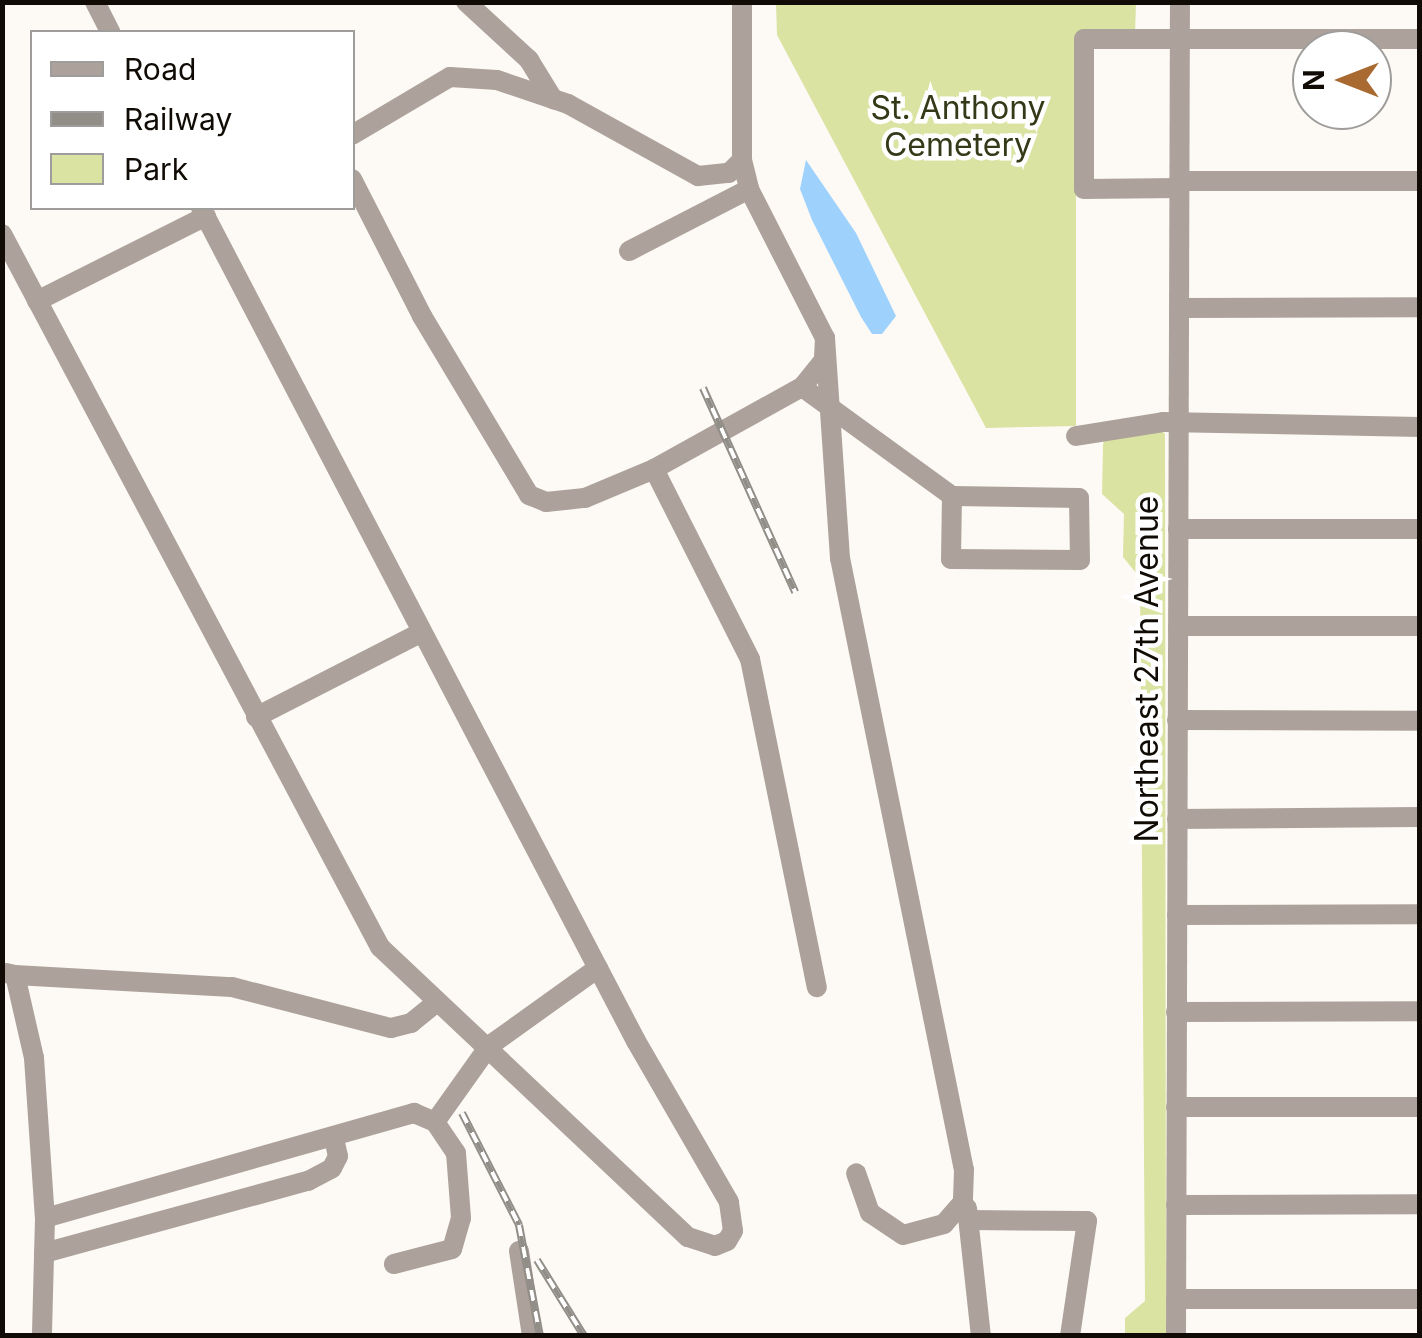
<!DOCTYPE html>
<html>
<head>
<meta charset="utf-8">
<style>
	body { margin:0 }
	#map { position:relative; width:1422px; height:1338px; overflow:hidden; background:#fdfaf5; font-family:Inter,sans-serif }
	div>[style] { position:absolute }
	.green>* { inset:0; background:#dae3a2 }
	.water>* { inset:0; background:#9ed2fd }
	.minor>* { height:20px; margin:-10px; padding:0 10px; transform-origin:10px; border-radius:10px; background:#ada29b }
	.rail>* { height:8px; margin-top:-4px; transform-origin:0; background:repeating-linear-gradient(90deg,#fff 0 11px,#918d87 0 22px); box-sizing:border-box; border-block:2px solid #918d87 }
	span { translate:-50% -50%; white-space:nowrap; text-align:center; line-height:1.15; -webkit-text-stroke:9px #fff; paint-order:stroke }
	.park-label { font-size:32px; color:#353918 }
	.street-label { font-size:32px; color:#100b04 }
	.frame { position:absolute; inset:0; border:5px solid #100b04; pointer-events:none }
	.legend { position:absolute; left:30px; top:30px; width:325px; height:180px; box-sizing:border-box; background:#fff; border:2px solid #9f9d9b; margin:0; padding:12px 18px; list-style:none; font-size:30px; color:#100b04 }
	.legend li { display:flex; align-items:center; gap:20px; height:50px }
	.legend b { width:50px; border:2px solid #9f9d9b }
	.north { position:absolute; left:1292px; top:30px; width:100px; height:100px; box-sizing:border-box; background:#fff; border:2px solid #9f9d9b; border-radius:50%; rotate:270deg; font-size:28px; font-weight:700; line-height:40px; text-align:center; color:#100b04 }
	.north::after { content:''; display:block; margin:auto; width:35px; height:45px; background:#a96a31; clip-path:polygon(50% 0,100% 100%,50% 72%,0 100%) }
</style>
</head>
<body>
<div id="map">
	<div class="green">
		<div style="clip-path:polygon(776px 3px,1136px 3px,1135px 34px,1076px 34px,1076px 426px,986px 428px,777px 35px)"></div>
		<div style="clip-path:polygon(1158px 428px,1165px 434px,1166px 1335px,1125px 1335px,1125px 1318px,1145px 1301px,1140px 578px,1123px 557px,1124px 514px,1102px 494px,1103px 446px,1104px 436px)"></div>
	</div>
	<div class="water">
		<div style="clip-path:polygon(806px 160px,856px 233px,896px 316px,882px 334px,872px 334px,861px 317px,812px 220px,800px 189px)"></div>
	</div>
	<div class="minor">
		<div style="left:95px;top:2px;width:34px;rotate:63deg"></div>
		<div style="left:466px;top:2px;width:86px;rotate:42.6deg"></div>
		<div style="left:529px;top:60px;width:46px;rotate:58.4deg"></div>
		<div style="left:352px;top:135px;width:114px;rotate:-30.6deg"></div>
		<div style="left:450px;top:77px;width:47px;rotate:3.7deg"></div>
		<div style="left:497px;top:80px;width:75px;rotate:18.7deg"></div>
		<div style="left:568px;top:104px;width:149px;rotate:29deg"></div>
		<div style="left:698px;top:176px;width:31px;rotate:-6deg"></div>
		<div style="left:729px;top:173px;width:18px;rotate:-45deg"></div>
		<div style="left:742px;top:160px;width:158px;rotate:-90deg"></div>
		<div style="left:742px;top:160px;width:30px;rotate:76deg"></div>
		<div style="left:749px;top:189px;width:167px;rotate:63deg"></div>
		<div style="left:825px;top:338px;width:22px;rotate:93deg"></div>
		<div style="left:824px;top:360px;width:35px;rotate:129deg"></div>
		<div style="left:352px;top:179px;width:154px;rotate:62.9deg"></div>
		<div style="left:422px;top:316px;width:209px;rotate:59.1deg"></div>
		<div style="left:529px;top:495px;width:18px;rotate:22deg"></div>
		<div style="left:546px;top:502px;width:39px;rotate:-6deg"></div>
		<div style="left:585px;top:498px;width:75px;rotate:-22.8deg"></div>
		<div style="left:654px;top:469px;width:169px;rotate:-29deg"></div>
		<div style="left:802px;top:387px;width:185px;rotate:36deg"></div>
		<div style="left:952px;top:496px;width:127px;rotate:0.9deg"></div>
		<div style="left:1079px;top:498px;width:62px;rotate:89.1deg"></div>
		<div style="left:1080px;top:560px;width:129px;rotate:-179.6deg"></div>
		<div style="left:951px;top:559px;width:63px;rotate:-89.1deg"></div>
		<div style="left:1179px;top:181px;width:241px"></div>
		<div style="left:1179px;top:188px;width:95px;rotate:179.4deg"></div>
		<div style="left:1084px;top:189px;width:150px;rotate:-90deg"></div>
		<div style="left:1084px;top:39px;width:336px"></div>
		<div style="left:2px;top:234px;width:807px;rotate:62.07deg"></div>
		<div style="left:380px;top:947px;width:423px;rotate:43.3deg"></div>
		<div style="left:688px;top:1237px;width:28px;rotate:18deg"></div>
		<div style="left:715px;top:1246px;width:13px;rotate:-23deg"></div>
		<div style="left:727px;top:1241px;width:12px;rotate:-59deg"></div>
		<div style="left:733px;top:1231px;width:29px;rotate:-98deg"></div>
		<div style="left:729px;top:1202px;width:186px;rotate:-120deg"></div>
		<div style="left:636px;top:1041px;width:940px;rotate:-117.57deg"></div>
		<div style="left:629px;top:251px;width:135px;rotate:-27.3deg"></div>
		<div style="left:37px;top:301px;width:189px;rotate:-26.7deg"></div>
		<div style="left:1179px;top:308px;width:241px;rotate:-0.2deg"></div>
		<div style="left:825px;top:338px;width:221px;rotate:86.1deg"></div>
		<div style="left:840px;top:558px;width:624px;rotate:78.55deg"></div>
		<div style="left:964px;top:1170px;width:32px;rotate:92deg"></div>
		<div style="left:963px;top:1202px;width:29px;rotate:131deg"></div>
		<div style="left:944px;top:1224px;width:42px;rotate:165deg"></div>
		<div style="left:903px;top:1235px;width:40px;rotate:-146deg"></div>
		<div style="left:870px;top:1213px;width:42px;rotate:-109.3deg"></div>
		<div style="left:1076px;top:436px;width:88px;rotate:-9.1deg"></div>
		<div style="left:1163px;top:422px;width:257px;rotate:1.1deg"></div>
		<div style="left:654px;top:469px;width:213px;rotate:63.2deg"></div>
		<div style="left:750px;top:659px;width:335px;rotate:78.5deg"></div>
		<div style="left:1178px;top:529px;width:242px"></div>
		<div style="left:1178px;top:626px;width:242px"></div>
		<div style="left:256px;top:717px;width:186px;rotate:-27.1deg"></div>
		<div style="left:1177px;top:720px;width:243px;rotate:0.2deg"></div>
		<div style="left:1177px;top:819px;width:243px;rotate:-0.5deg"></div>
		<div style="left:1177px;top:915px;width:243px;rotate:-0.2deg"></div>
		<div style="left:6px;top:973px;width:9px;rotate:13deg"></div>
		<div style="left:15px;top:975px;width:85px;rotate:77.1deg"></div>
		<div style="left:34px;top:1058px;width:160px;rotate:86.1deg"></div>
		<div style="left:45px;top:1218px;width:118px;rotate:91.5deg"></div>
		<div style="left:15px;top:975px;width:217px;rotate:3.2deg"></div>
		<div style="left:232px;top:987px;width:164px;rotate:14.5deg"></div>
		<div style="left:391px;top:1028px;width:21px;rotate:-14deg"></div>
		<div style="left:411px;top:1023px;width:33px;rotate:-39deg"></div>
		<div style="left:1176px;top:1012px;width:244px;rotate:-0.2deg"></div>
		<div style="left:1176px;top:1107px;width:244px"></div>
		<div style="left:435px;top:1122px;width:93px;rotate:-54.6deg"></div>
		<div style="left:489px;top:1046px;width:134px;rotate:-35.6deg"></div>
		<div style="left:1176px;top:1205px;width:244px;rotate:-0.2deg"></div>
		<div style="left:967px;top:1208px;width:129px;rotate:83.8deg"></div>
		<div style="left:45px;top:1218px;width:384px;rotate:-15.9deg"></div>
		<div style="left:414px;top:1113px;width:23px;rotate:23deg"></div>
		<div style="left:435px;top:1122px;width:37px;rotate:56deg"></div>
		<div style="left:456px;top:1153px;width:65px;rotate:85.6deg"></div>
		<div style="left:461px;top:1218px;width:32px;rotate:106deg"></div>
		<div style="left:452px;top:1249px;width:60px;rotate:165.5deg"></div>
		<div style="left:969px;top:1220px;width:118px;rotate:0.5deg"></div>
		<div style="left:1087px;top:1221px;width:116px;rotate:98.4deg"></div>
		<div style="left:519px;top:1251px;width:86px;rotate:81.3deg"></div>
		<div style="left:44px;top:1253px;width:274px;rotate:-15.3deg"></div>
		<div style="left:308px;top:1181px;width:27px;rotate:-28deg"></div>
		<div style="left:332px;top:1168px;width:13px;rotate:-63deg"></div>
		<div style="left:338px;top:1156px;width:18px;rotate:-103deg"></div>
		<div style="left:1176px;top:1299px;width:244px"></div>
		<div style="left:1176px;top:1336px;width:1334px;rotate:-89.83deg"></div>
	</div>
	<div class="rail">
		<div style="left:703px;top:388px;width:224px;rotate:65.7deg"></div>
		<div style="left:462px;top:1113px;width:126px;rotate:63deg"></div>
		<div style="left:519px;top:1225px;width:113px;rotate:79.3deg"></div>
		<div style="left:537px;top:1260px;width:89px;rotate:58.3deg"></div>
	</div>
	<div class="park-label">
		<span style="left:958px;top:127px">St. Anthony<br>Cemetery</span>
	</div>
	<div class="street-label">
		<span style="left:1147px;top:669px;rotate:-90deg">Northeast 27th Avenue</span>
	</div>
	<div class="frame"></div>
	<ul class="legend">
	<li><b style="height:12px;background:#ada29b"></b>Road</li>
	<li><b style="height:12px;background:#918d87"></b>Railway</li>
	<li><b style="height:28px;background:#dae3a2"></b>Park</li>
	</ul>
	<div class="north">N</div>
</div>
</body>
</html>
